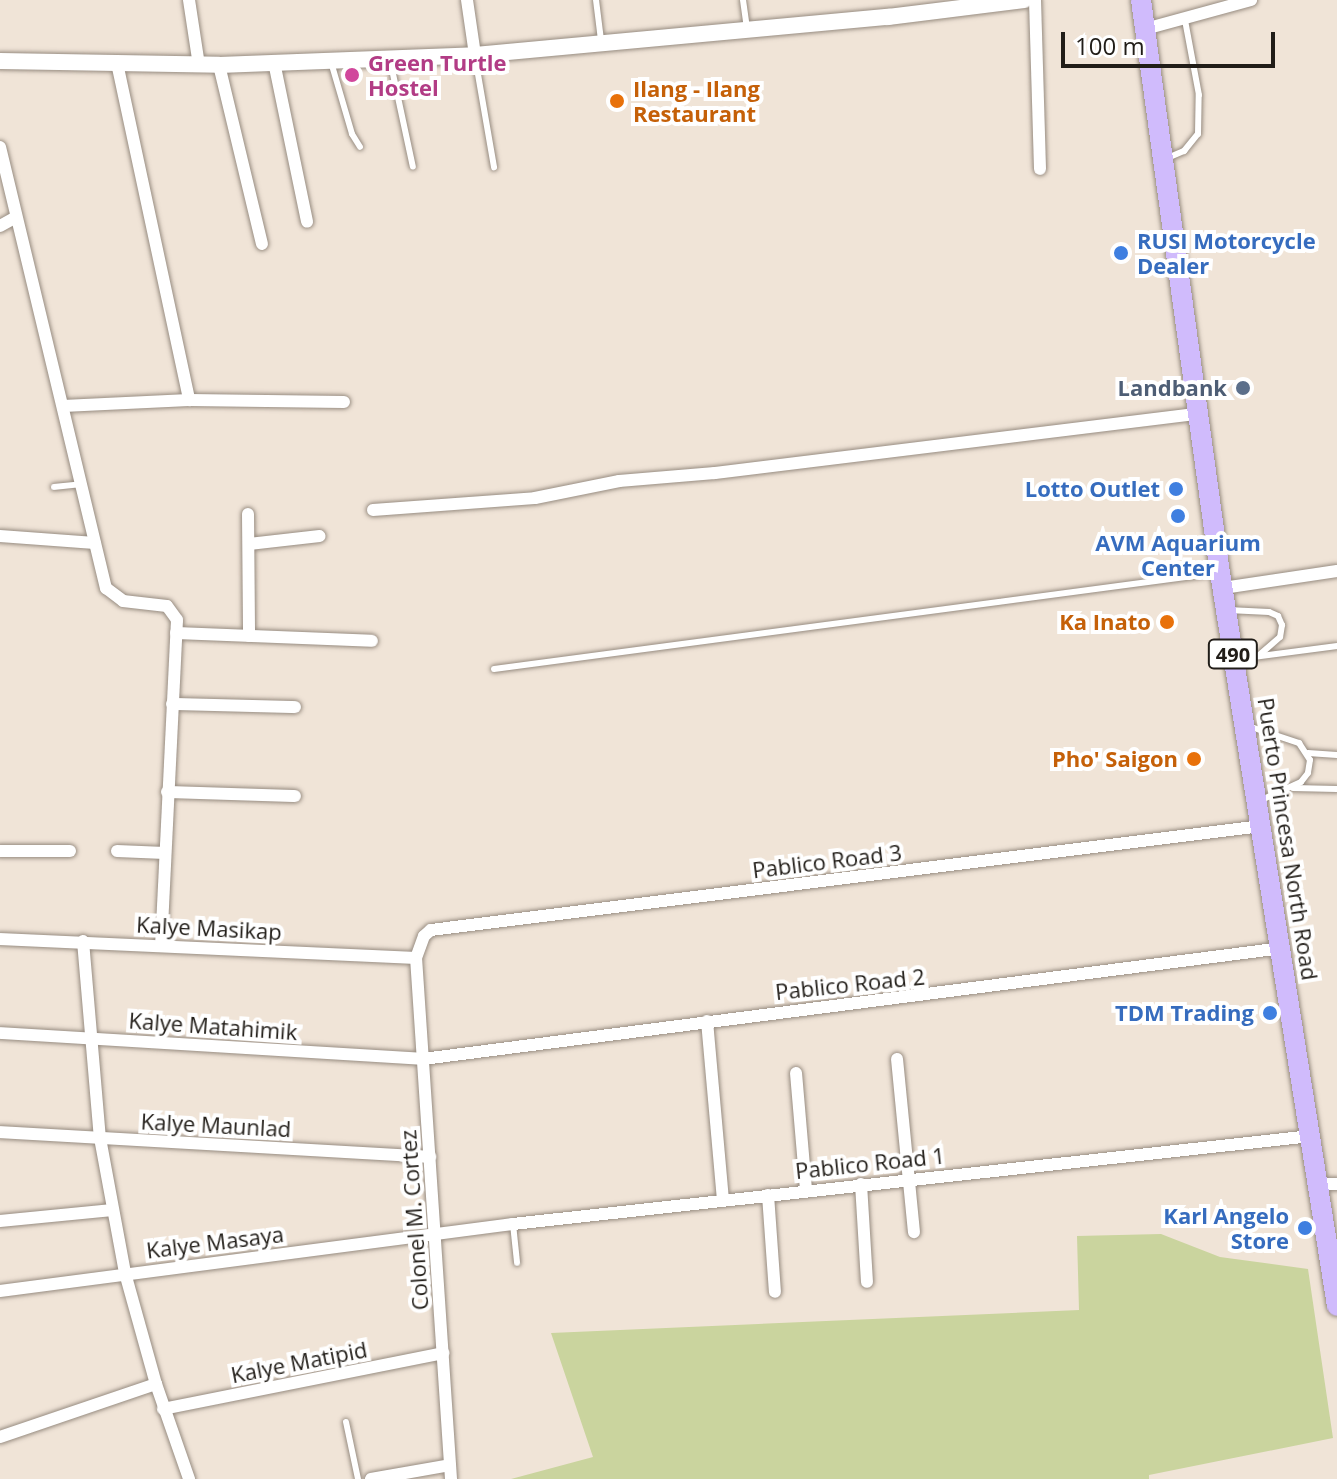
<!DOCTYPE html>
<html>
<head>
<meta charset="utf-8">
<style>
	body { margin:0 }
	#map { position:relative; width:1337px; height:1479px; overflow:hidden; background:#f0e4d7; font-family:"Open Sans",sans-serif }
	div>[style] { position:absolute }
	.green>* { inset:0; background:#cad49e }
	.roads { filter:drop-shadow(0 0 2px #978c81) drop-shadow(0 0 2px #978c81) }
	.service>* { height:6px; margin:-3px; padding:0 3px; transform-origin:3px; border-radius:3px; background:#fff }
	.minor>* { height:12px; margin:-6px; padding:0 6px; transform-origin:6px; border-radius:6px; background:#fff }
	.tertiary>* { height:16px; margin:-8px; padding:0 8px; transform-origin:8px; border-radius:8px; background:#fff }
	.primary>* { height:20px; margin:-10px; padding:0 10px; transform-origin:10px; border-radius:10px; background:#d0bbfc }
	.dots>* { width:22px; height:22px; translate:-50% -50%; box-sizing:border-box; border:4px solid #fff; border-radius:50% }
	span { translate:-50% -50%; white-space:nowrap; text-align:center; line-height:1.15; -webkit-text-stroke:8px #fff; paint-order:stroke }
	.shield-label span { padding:2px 6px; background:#fff; border:2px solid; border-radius:6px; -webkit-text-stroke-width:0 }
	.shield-label { font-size:20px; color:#211d18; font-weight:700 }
	.hotel-label { font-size:22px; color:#b23c85; font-weight:700 }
	.left { translate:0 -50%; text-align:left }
	.food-label { font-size:22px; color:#c56008; font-weight:700 }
	.right { translate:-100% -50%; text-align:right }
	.shop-label { font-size:22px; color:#366cbe; font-weight:700 }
	.service-label { font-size:22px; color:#4e5e75; font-weight:700 }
	.street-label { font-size:22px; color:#211d18 }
	.scale { position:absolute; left:1061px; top:32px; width:214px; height:36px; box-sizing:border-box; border:4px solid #211d18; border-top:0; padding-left:10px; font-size:24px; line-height:28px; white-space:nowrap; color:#211d18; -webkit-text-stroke:6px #fff; paint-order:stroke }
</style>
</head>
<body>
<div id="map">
	<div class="green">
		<div style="clip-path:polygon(1161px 1234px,1220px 1257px,1308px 1269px,1333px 1438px,1149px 1475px,1149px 1479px,511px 1479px,593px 1457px,551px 1333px,1079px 1310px,1077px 1236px)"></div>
	</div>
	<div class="roads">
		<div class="service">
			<div style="left:596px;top:0;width:40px;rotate:82.9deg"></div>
			<div style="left:743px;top:0;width:28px;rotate:82deg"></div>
			<div style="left:475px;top:57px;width:112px;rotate:80.2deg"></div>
			<div style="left:390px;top:60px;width:109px;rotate:77.9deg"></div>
			<div style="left:331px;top:62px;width:75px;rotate:73.7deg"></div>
			<div style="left:352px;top:134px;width:15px;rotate:58deg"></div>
			<div style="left:1165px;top:159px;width:21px;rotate:-23deg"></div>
			<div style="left:1184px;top:151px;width:22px;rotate:-51deg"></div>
			<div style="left:1198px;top:134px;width:39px;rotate:-89deg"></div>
			<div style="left:1199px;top:95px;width:76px;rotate:-100.6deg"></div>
			<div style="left:54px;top:487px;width:27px;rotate:-6deg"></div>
			<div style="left:1228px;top:610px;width:41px;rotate:2.8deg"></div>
			<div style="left:1269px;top:612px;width:10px;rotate:24deg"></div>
			<div style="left:1278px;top:616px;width:10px;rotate:66deg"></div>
			<div style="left:1282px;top:625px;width:12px;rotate:99deg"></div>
			<div style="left:1280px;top:637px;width:28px;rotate:139deg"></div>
			<div style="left:1238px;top:659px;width:100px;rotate:-7.5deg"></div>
			<div style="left:494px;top:669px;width:728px;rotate:-7.57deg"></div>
			<div style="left:1248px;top:726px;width:54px;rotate:18.4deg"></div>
			<div style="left:1299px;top:743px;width:20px;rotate:57deg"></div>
			<div style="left:1310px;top:760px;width:13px;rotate:99deg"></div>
			<div style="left:1308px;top:773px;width:11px;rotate:128deg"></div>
			<div style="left:1301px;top:782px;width:46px;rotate:155.7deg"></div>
			<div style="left:1308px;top:753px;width:29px;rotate:4deg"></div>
			<div style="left:1293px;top:788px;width:44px;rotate:1.3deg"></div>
			<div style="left:513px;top:1224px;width:39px;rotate:84deg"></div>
			<div style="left:346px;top:1422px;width:58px;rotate:78.1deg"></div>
		</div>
		<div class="minor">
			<div style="left:189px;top:0;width:66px;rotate:81.3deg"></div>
			<div style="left:467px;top:0;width:56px;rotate:81.7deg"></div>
			<div style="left:1035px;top:0;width:169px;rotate:88.3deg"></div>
			<div style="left:1145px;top:29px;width:110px;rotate:-15.3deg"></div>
			<div style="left:274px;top:62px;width:163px;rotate:78.3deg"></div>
			<div style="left:117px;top:63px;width:345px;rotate:77.9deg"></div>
			<div style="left:219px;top:65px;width:184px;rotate:76.5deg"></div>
			<div style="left:0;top:147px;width:454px;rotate:76.5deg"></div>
			<div style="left:106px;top:588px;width:21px;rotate:37deg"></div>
			<div style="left:123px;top:601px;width:44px;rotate:6.5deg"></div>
			<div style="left:167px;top:606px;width:17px;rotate:54deg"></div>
			<div style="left:177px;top:620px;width:326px;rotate:92.8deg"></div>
			<div style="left:0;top:226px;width:18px;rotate:-29deg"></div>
			<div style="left:63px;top:406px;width:126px;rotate:-2.7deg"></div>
			<div style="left:189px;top:400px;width:155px;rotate:0.7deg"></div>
			<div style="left:373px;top:510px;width:162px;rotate:-4.2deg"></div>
			<div style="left:535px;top:498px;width:86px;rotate:-11.4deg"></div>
			<div style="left:619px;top:481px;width:96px;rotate:-4.8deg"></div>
			<div style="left:715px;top:473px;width:486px;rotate:-7deg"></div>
			<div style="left:248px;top:514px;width:122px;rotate:89.5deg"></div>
			<div style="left:0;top:536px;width:95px;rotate:4.2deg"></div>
			<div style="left:249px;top:544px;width:71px;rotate:-6.4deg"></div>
			<div style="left:1223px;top:588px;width:115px;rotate:-8.5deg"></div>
			<div style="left:176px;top:633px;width:196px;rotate:2.3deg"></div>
			<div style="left:172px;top:704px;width:123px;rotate:1.4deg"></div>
			<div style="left:167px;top:792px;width:128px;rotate:1.8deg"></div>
			<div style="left:0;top:851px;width:70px"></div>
			<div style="left:117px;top:851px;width:48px;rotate:2.4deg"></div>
			<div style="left:0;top:939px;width:416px;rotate:2.6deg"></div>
			<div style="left:83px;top:941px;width:198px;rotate:85.1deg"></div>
			<div style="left:100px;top:1138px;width:137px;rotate:79.5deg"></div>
			<div style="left:125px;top:1273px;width:115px;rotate:74.4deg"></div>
			<div style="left:707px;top:1021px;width:180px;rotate:84.9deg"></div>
			<div style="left:0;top:1033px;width:424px;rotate:3.5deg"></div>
			<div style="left:423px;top:1059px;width:866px;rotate:-7.36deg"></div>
			<div style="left:897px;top:1059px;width:174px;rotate:84.4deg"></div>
			<div style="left:796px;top:1073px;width:117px;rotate:85.1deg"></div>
			<div style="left:0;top:1132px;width:431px;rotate:3.3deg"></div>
			<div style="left:861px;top:1184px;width:98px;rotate:86.5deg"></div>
			<div style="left:1318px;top:1184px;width:19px"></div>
			<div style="left:768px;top:1195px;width:97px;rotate:85.9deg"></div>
			<div style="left:0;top:1221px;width:113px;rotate:-5.6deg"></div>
			<div style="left:0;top:1291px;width:517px;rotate:-7.44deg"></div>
			<div style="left:513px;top:1224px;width:803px;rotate:-6.29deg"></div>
			<div style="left:163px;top:1409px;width:286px;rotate:-11.3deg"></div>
			<div style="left:0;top:1437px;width:165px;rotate:-18.8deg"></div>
			<div style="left:156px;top:1384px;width:101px;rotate:70.8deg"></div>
			<div style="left:371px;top:1479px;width:80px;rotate:-10deg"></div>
			<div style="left:451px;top:1479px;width:522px;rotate:-93.84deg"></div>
			<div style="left:416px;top:958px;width:23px;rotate:-70deg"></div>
			<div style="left:424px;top:936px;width:9px;rotate:-41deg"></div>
			<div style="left:431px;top:930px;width:836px;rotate:-7.14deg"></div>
		</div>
		<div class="tertiary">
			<div style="left:0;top:61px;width:219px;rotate:1deg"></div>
			<div style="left:219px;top:65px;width:256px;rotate:-2.2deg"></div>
			<div style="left:475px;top:55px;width:415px;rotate:-5.3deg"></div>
			<div style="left:888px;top:17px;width:137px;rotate:-7.1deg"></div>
		</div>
		<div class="primary">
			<div style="left:1141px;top:0;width:578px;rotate:82.15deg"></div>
			<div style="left:1220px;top:573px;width:742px;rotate:80.93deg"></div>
		</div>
	</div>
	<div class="dots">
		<div style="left:352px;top:75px;background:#d1479c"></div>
		<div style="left:617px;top:101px;background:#e8710a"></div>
		<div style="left:1121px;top:253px;background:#3f7fe0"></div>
		<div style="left:1243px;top:388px;background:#5c6f8a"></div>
		<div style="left:1176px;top:489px;background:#3f7fe0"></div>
		<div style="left:1178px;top:516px;background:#3f7fe0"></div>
		<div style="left:1167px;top:622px;background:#e8710a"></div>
		<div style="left:1194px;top:759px;background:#e8710a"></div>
		<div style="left:1270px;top:1013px;background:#3f7fe0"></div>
		<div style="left:1305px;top:1228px;background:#3f7fe0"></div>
	</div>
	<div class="shield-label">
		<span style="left:1233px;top:654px">490</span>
	</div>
	<div class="hotel-label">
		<span class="left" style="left:368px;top:75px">Green Turtle<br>Hostel</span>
	</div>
	<div class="food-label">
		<span class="left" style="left:633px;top:101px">Ilang - Ilang<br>Restaurant</span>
		<span class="right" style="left:1151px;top:622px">Ka Inato</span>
		<span class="right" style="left:1178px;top:759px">Pho' Saigon</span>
	</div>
	<div class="shop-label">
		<span class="left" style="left:1137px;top:253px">RUSI Motorcycle<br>Dealer</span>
		<span class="right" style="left:1160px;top:489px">Lotto Outlet</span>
		<span style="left:1178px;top:555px">AVM Aquarium<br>Center</span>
		<span class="right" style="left:1254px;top:1013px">TDM Trading</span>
		<span class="right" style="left:1289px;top:1228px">Karl Angelo<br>Store</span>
	</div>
	<div class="service-label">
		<span class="right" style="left:1227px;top:388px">Landbank</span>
	</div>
	<div class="street-label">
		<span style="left:1288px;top:839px;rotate:81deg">Puerto Princesa North Road</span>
		<span style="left:827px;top:861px;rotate:-7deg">Pablico Road 3</span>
		<span style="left:209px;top:928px;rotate:3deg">Kalye Masikap</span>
		<span style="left:850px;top:984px;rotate:-6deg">Pablico Road 2</span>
		<span style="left:213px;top:1026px;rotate:4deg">Kalye Matahimik</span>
		<span style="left:216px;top:1125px;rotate:3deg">Kalye Maunlad</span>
		<span style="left:870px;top:1163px;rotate:-6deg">Pablico Road 1</span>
		<span style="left:414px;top:1220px;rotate:-94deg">Colonel M. Cortez</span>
		<span style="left:215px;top:1242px;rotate:-7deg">Kalye Masaya</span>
		<span style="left:299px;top:1362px;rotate:-11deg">Kalye Matipid</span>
	</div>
	<div class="scale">100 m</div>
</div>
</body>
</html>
